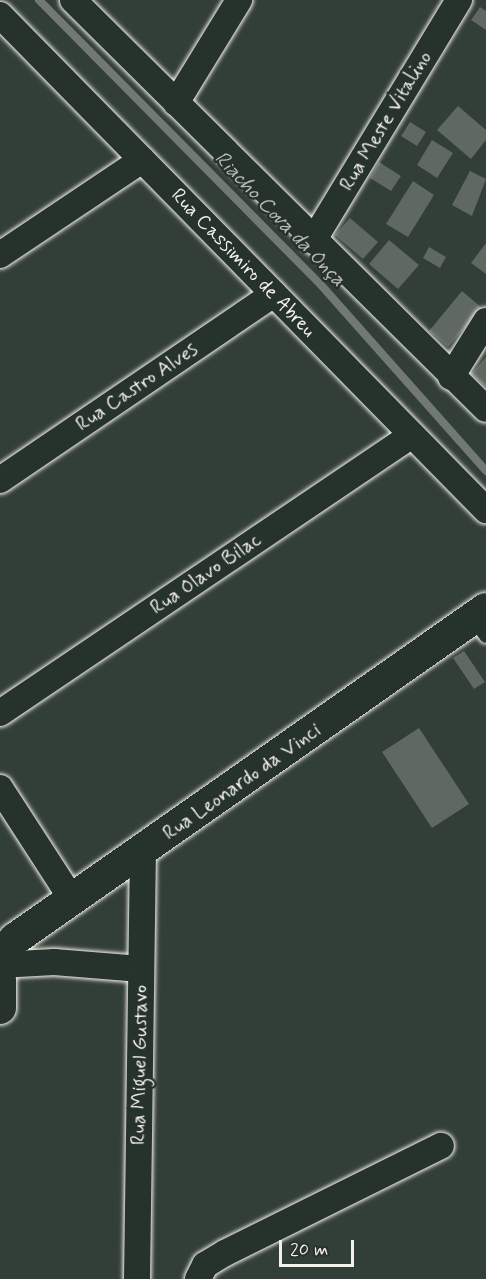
<!DOCTYPE html>
<html>
<head>
<meta charset="utf-8">
<style>
	body { margin:0 }
	#map { position:relative; width:486px; height:1279px; overflow:hidden; background:#323e38; font-family:Mynerve,sans-serif }
	div>[style] { position:absolute }
	.stream>* { height:8px; margin:-4px; padding:0 4px; transform-origin:4px; border-radius:4px; background:#727972 }
	.building>* { inset:0; background:#5f6861 }
	.roads { filter:drop-shadow(0 0 2px #f4f1e8) drop-shadow(0 0 2px #f4f1e8) }
	.service>* { height:12px; margin:-6px; padding:0 6px; transform-origin:6px; border-radius:6px; background:#26332d }
	.minor>* { height:26px; margin:-13px; padding:0 13px; transform-origin:13px; border-radius:13px; background:#26332d }
	.tertiary>* { height:32px; margin:-16px; padding:0 16px; transform-origin:16px; border-radius:16px; background:#26332d }
	span { translate:-50% -50%; white-space:nowrap; text-align:center; line-height:1.15; -webkit-text-stroke:5px #26332d; paint-order:stroke }
	.street-label { font-size:20px; color:#f4f1e8 }
	.water-label { font-size:21px; color:#babbb3; font-style:italic }
	.scale { position:absolute; left:279px; top:1240px; width:75px; height:27px; box-sizing:border-box; border:3px solid #f4f1e8; border-top:0; padding-left:8px; font-size:18px; line-height:21px; white-space:nowrap; color:#f4f1e8; -webkit-text-stroke:4px #26332d; paint-order:stroke }
</style>
</head>
<body>
<div id="map">
	<div class="stream">
		<div style="left:39px;top:0;width:401px;rotate:45.3deg"></div>
		<div style="left:321px;top:285px;width:249px;rotate:48.4deg"></div>
	</div>
	<div class="building">
		<div style="clip-path:polygon(480px 7px,486px 11px,486px 30px,471px 20px)"></div>
		<div style="clip-path:polygon(458px 106px,486px 130px,486px 140px,471px 159px,437px 130px)"></div>
		<div style="clip-path:polygon(410px 122px,426px 132px,417px 146px,401px 136px)"></div>
		<div style="clip-path:polygon(432px 140px,453px 153px,437px 178px,417px 165px)"></div>
		<div style="clip-path:polygon(379px 162px,401px 176px,391px 191px,370px 178px)"></div>
		<div style="clip-path:polygon(470px 171px,486px 179px,472px 216px,452px 205px)"></div>
		<div style="clip-path:polygon(413px 181px,434px 195px,408px 237px,386px 224px)"></div>
		<div style="clip-path:polygon(350px 218px,378px 242px,363px 259px,335px 235px)"></div>
		<div style="clip-path:polygon(389px 240px,419px 265px,398px 289px,369px 264px)"></div>
		<div style="clip-path:polygon(486px 243px,486px 274px,471px 263px)"></div>
		<div style="clip-path:polygon(429px 247px,446px 257px,440px 268px,423px 258px)"></div>
		<div style="clip-path:polygon(462px 291px,482px 308px,448px 347px,429px 331px)"></div>
		<div style="clip-path:polygon(486px 357px,486px 387px,471px 374px)"></div>
		<div style="clip-path:polygon(464px 651px,485px 682px,474px 689px,453px 658px)"></div>
		<div style="clip-path:polygon(419px 728px,469px 804px,432px 828px,382px 752px)"></div>
	</div>
	<div class="roads">
		<div class="service">
			<div style="left:473px;top:620px;width:21px;rotate:53deg"></div>
		</div>
		<div class="minor">
			<div style="left:73px;top:0;width:581px;rotate:44.72deg"></div>
			<div style="left:0;top:15px;width:694px;rotate:45.53deg"></div>
			<div style="left:176px;top:103px;width:121px;rotate:-58.5deg"></div>
			<div style="left:313px;top:241px;width:282px;rotate:-58.8deg"></div>
			<div style="left:0;top:255px;width:171px;rotate:-33.8deg"></div>
			<div style="left:451px;top:377px;width:66px;rotate:-58deg"></div>
			<div style="left:0;top:480px;width:331px;rotate:-34.2deg"></div>
			<div style="left:0;top:713px;width:497px;rotate:-34deg"></div>
			<div style="left:0;top:788px;width:135px;rotate:57.1deg"></div>
			<div style="left:0;top:965px;width:54px;rotate:-3.2deg"></div>
			<div style="left:54px;top:962px;width:87px;rotate:4.6deg"></div>
			<div style="left:137px;top:1279px;width:427px;rotate:-89.2deg"></div>
			<div style="left:198px;top:1279px;width:16px;rotate:-63deg"></div>
			<div style="left:205px;top:1265px;width:23px;rotate:-31deg"></div>
			<div style="left:225px;top:1253px;width:241px;rotate:-26.4deg"></div>
		</div>
		<div class="tertiary">
			<div style="left:0;top:956px;width:23px;rotate:-49deg"></div>
			<div style="left:15px;top:939px;width:575px;rotate:-35.02deg"></div>
			<div style="left:0;top:980px;width:28px;rotate:90deg"></div>
		</div>
	</div>
	<div class="street-label">
		<span style="left:386px;top:121px;rotate:-59deg">Rua Meste Vitalino</span>
		<span style="left:243px;top:263px;rotate:46deg">Rua Cassimiro de Abreu</span>
		<span style="left:137px;top:387px;rotate:-34deg">Rua Castro Alves</span>
		<span style="left:206px;top:574px;rotate:-34deg">Rua Olavo Bilac</span>
		<span style="left:242px;top:782px;rotate:-35deg">Rua Leonardo da Vinci</span>
		<span style="left:140px;top:1065px;rotate:-89deg">Rua Miguel Gustavo</span>
	</div>
	<div class="water-label">
		<span style="left:280px;top:219px;rotate:46deg">Riacho Cova da Onça</span>
	</div>
	<div class="scale">20 m</div>
</div>
</body>
</html>
